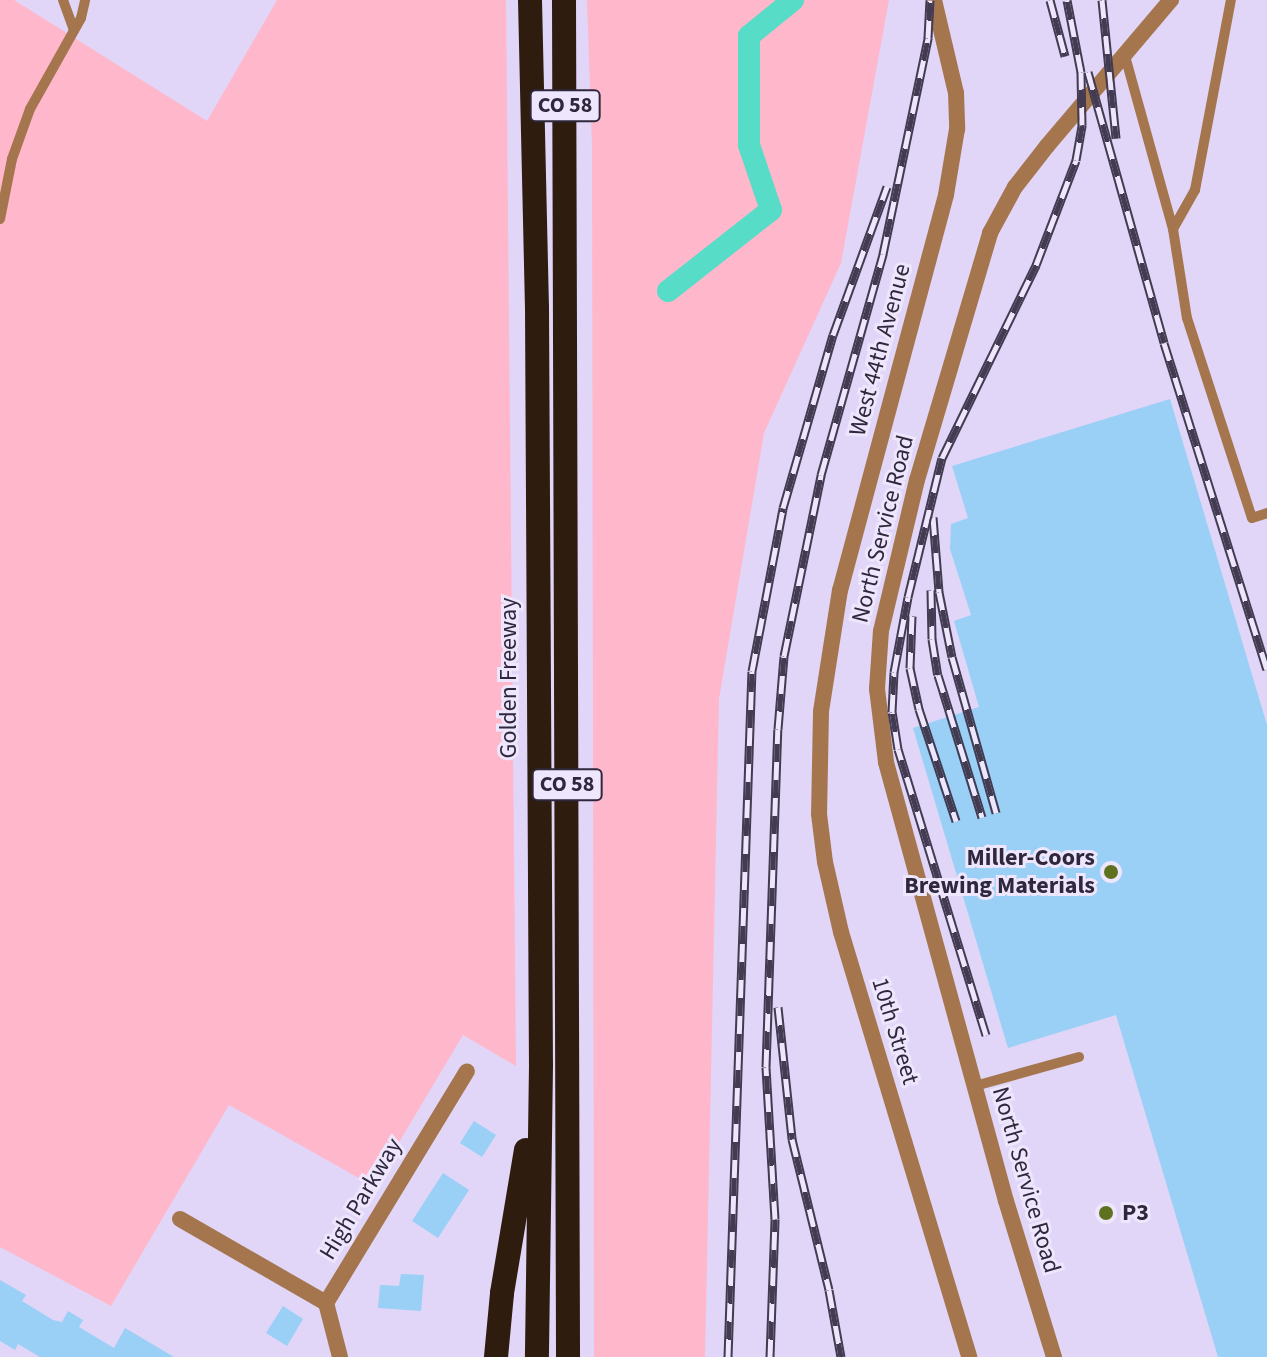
<!DOCTYPE html>
<html>
<head>
<meta charset="utf-8">
<style>
	body { margin:0 }
	#map { position:relative; width:1267px; height:1357px; overflow:hidden; background:#e1d6f8; font-family:"Source Sans 3",sans-serif }
	div>[style] { position:absolute }
	.green>* { inset:0; background:#ffb7cb }
	.canal>* { height:22px; margin:-11px; padding:0 11px; transform-origin:11px; border-radius:11px; background:#57dcc7 }
	.building>* { inset:0; background:#9acff6 }
	.service>* { height:10px; margin:-5px; padding:0 5px; transform-origin:5px; border-radius:5px; background:#a5764e }
	.minor>* { height:16px; margin:-8px; padding:0 8px; transform-origin:8px; border-radius:8px; background:#a5764e }
	.tertiary>* { height:16px; margin:-8px; padding:0 8px; transform-origin:8px; border-radius:8px; background:#a5764e }
	.motorway>* { height:24px; margin:-12px; padding:0 12px; transform-origin:12px; border-radius:12px; background:#2e1d0f }
	.rail>* { height:9px; margin-top:-4.5px; transform-origin:0; background:repeating-linear-gradient(90deg,#ede6fc 0 18px,#423b51 0 36px); box-sizing:border-box; border-block:2px solid #423b51 }
	.dots>* { width:22px; height:22px; translate:-50% -50%; box-sizing:border-box; border:4px solid #ede6fc; border-radius:50% }
	span { translate:-50% -50%; white-space:nowrap; text-align:center; line-height:1.15; -webkit-text-stroke:6px #ede6fc; paint-order:stroke }
	.shield-label span { padding:2px 6px; background:#ede6fc; border:2px solid; border-radius:6px; -webkit-text-stroke-width:0 }
	.shield-label { font-size:22px; color:#2f283d; font-weight:700 }
	.street-label { font-size:24px; color:#2f283d }
	.poi-label { font-size:24px; color:#2f283d; font-weight:700 }
	.right { translate:-100% -50%; text-align:right }
	.left { translate:0 -50%; text-align:left }
</style>
</head>
<body>
<div id="map">
	<div class="green">
		<div style="clip-path:polygon(0 0,14px 0,207px 121px,277px 0,506px 0,516px 1066px,463px 1035px,373px 1186px,229px 1105px,111px 1306px,0 1247px)"></div>
		<div style="clip-path:polygon(587px 0,889px 0,841px 263px,764px 433px,719px 699px,705px 1357px,594px 1357px,592px 145px)"></div>
	</div>
	<div class="canal">
		<div style="left:668px;top:291px;width:131px;rotate:-38.2deg"></div>
		<div style="left:771px;top:210px;width:69px;rotate:-108.7deg"></div>
		<div style="left:749px;top:145px;width:109px;rotate:-90deg"></div>
		<div style="left:749px;top:36px;width:57px;rotate:-39.3deg"></div>
	</div>
	<div class="building">
		<div style="clip-path:polygon(1170px 399px,1267px 725px,1267px 1357px,1218px 1357px,1116px 1015px,1008px 1048px,913px 728px,979px 707px,954px 621px,971px 615px,950px 549px,951px 524px,968px 518px,952px 466px)"></div>
		<div style="clip-path:polygon(474px 1121px,496px 1135px,482px 1157px,460px 1143px)"></div>
		<div style="clip-path:polygon(443px 1173px,469px 1190px,438px 1238px,412px 1221px)"></div>
		<div style="clip-path:polygon(401px 1274px,424px 1275px,421px 1311px,378px 1308px,380px 1285px,399px 1286px)"></div>
		<div style="clip-path:polygon(0 1280px,26px 1295px,22px 1301px,53px 1320px,62px 1322px,68px 1311px,83px 1320px,79px 1327px,114px 1348px,125px 1328px,174px 1357px,40px 1357px,18px 1344px,15px 1350px,0 1341px)"></div>
		<div style="clip-path:polygon(283px 1306px,303px 1319px,287px 1346px,266px 1333px)"></div>
	</div>
	<div class="service">
		<div style="left:63px;top:0;width:32px;rotate:70deg"></div>
		<div style="left:1125px;top:56px;width:180px;rotate:74.5deg"></div>
		<div style="left:1173px;top:229px;width:45px;rotate:-60.6deg"></div>
		<div style="left:1195px;top:190px;width:193px;rotate:-79.3deg"></div>
		<div style="left:0;top:219px;width:61px;rotate:-78.7deg"></div>
		<div style="left:12px;top:159px;width:53px;rotate:-70.2deg"></div>
		<div style="left:30px;top:109px;width:104px;rotate:-60.7deg"></div>
		<div style="left:81px;top:18px;width:18px;rotate:-77deg"></div>
		<div style="left:1173px;top:229px;width:90px;rotate:81.1deg"></div>
		<div style="left:1187px;top:318px;width:210px;rotate:72deg"></div>
		<div style="left:1252px;top:518px;width:16px;rotate:-18deg"></div>
		<div style="left:975px;top:1086px;width:108px;rotate:-15.6deg"></div>
	</div>
	<div class="minor">
		<div style="left:180px;top:1219px;width:168px;rotate:29.9deg"></div>
		<div style="left:340px;top:1357px;width:56px;rotate:-104.5deg"></div>
		<div style="left:326px;top:1303px;width:271px;rotate:-58.7deg"></div>
		<div style="left:1054px;top:1357px;width:163px;rotate:-107.1deg"></div>
		<div style="left:1006px;top:1201px;width:455px;rotate:-105.3deg"></div>
		<div style="left:886px;top:762px;width:74px;rotate:-97deg"></div>
		<div style="left:877px;top:689px;width:58px;rotate:-86.1deg"></div>
		<div style="left:881px;top:631px;width:155px;rotate:-76.6deg"></div>
		<div style="left:917px;top:480px;width:258px;rotate:-73.5deg"></div>
		<div style="left:990px;top:233px;width:52px;rotate:-61.5deg"></div>
		<div style="left:1015px;top:187px;width:52px;rotate:-52deg"></div>
		<div style="left:1047px;top:146px;width:192px;rotate:-49.7deg"></div>
	</div>
	<div class="tertiary">
		<div style="left:934px;top:0;width:96px;rotate:76.7deg"></div>
		<div style="left:956px;top:93px;width:36px;rotate:88deg"></div>
		<div style="left:957px;top:129px;width:67px;rotate:99.5deg"></div>
		<div style="left:946px;top:195px;width:409px;rotate:105deg"></div>
		<div style="left:840px;top:590px;width:123px;rotate:98.9deg"></div>
		<div style="left:821px;top:712px;width:102px;rotate:91.1deg"></div>
		<div style="left:819px;top:814px;width:48px;rotate:82.9deg"></div>
		<div style="left:825px;top:862px;width:72px;rotate:77.1deg"></div>
		<div style="left:841px;top:932px;width:444px;rotate:73.2deg"></div>
	</div>
	<div class="motorway">
		<div style="left:530px;top:0;width:308px;rotate:88.7deg"></div>
		<div style="left:537px;top:308px;width:757px;rotate:89.7deg"></div>
		<div style="left:541px;top:1065px;width:292px;rotate:90.8deg"></div>
		<div style="left:564px;top:0;width:1357px;rotate:89.83deg"></div>
		<div style="left:496px;top:1357px;width:64px;rotate:-84.6deg"></div>
		<div style="left:502px;top:1293px;width:145px;rotate:-80.5deg"></div>
	</div>
	<div class="rail">
		<div style="left:1050px;top:0;width:58px;rotate:75deg"></div>
		<div style="left:1102px;top:0;width:139px;rotate:84.2deg"></div>
		<div style="left:1088px;top:72px;width:281px;rotate:74.3deg"></div>
		<div style="left:1164px;top:343px;width:342px;rotate:72.5deg"></div>
		<div style="left:933px;top:517px;width:75px;rotate:85.4deg"></div>
		<div style="left:939px;top:592px;width:66px;rotate:78.7deg"></div>
		<div style="left:952px;top:657px;width:162px;rotate:74.2deg"></div>
		<div style="left:931px;top:590px;width:49px;rotate:88.8deg"></div>
		<div style="left:932px;top:639px;width:36px;rotate:81deg"></div>
		<div style="left:938px;top:675px;width:149px;rotate:72.8deg"></div>
		<div style="left:912px;top:616px;width:52px;rotate:92.2deg"></div>
		<div style="left:910px;top:668px;width:42px;rotate:77.6deg"></div>
		<div style="left:919px;top:709px;width:118px;rotate:71.7deg"></div>
		<div style="left:778px;top:1007px;width:133px;rotate:83.9deg"></div>
		<div style="left:792px;top:1139px;width:155px;rotate:76.2deg"></div>
		<div style="left:829px;top:1290px;width:68px;rotate:79.8deg"></div>
		<div style="left:986px;top:1035px;width:299px;rotate:-107.1deg"></div>
		<div style="left:898px;top:749px;width:37px;rotate:-99deg"></div>
		<div style="left:892px;top:712px;width:40px;rotate:-87.1deg"></div>
		<div style="left:894px;top:672px;width:76px;rotate:-79.4deg"></div>
		<div style="left:908px;top:597px;width:143px;rotate:-76.3deg"></div>
		<div style="left:942px;top:458px;width:215px;rotate:-64deg"></div>
		<div style="left:1036px;top:265px;width:112px;rotate:-69.1deg"></div>
		<div style="left:1076px;top:160px;width:36px;rotate:-80deg"></div>
		<div style="left:1082px;top:125px;width:53px;rotate:-91.1deg"></div>
		<div style="left:1081px;top:72px;width:73px;rotate:-101deg"></div>
		<div style="left:728px;top:1357px;width:686px;rotate:-88deg"></div>
		<div style="left:752px;top:671px;width:166px;rotate:-79.2deg"></div>
		<div style="left:783px;top:508px;width:180px;rotate:-73.9deg"></div>
		<div style="left:833px;top:335px;width:158px;rotate:-70deg"></div>
		<div style="left:770px;top:1357px;width:138px;rotate:-87.9deg"></div>
		<div style="left:775px;top:1219px;width:152px;rotate:-93.4deg"></div>
		<div style="left:766px;top:1067px;width:338px;rotate:-88deg"></div>
		<div style="left:778px;top:729px;width:73px;rotate:-85.3deg"></div>
		<div style="left:784px;top:656px;width:185px;rotate:-78.4deg"></div>
		<div style="left:821px;top:475px;width:230px;rotate:-74.3deg"></div>
		<div style="left:883px;top:254px;width:221px;rotate:-78.2deg"></div>
		<div style="left:928px;top:38px;width:38px;rotate:-87deg"></div>
	</div>
	<div class="dots">
		<div style="left:1111px;top:872px;background:#5f711e"></div>
		<div style="left:1106px;top:1213px;background:#5f711e"></div>
	</div>
	<div class="shield-label">
		<span style="left:565px;top:106px">CO 58</span>
		<span style="left:567px;top:785px">CO 58</span>
	</div>
	<div class="street-label">
		<span style="left:880px;top:350px;rotate:-75deg">West 44th Avenue</span>
		<span style="left:883px;top:529px;rotate:-76deg">North Service Road</span>
		<span style="left:509px;top:678px;rotate:-90deg">Golden Freeway</span>
		<span style="left:895px;top:1031px;rotate:73deg">10th Street</span>
		<span style="left:1026px;top:1180px;rotate:74deg">North Service Road</span>
		<span style="left:361px;top:1199px;rotate:-59deg">High Parkway</span>
	</div>
	<div class="poi-label">
		<span class="right" style="left:1095px;top:872px">Miller-Coors<br>Brewing Materials</span>
		<span class="left" style="left:1122px;top:1213px">P3</span>
	</div>
</div>
</body>
</html>
